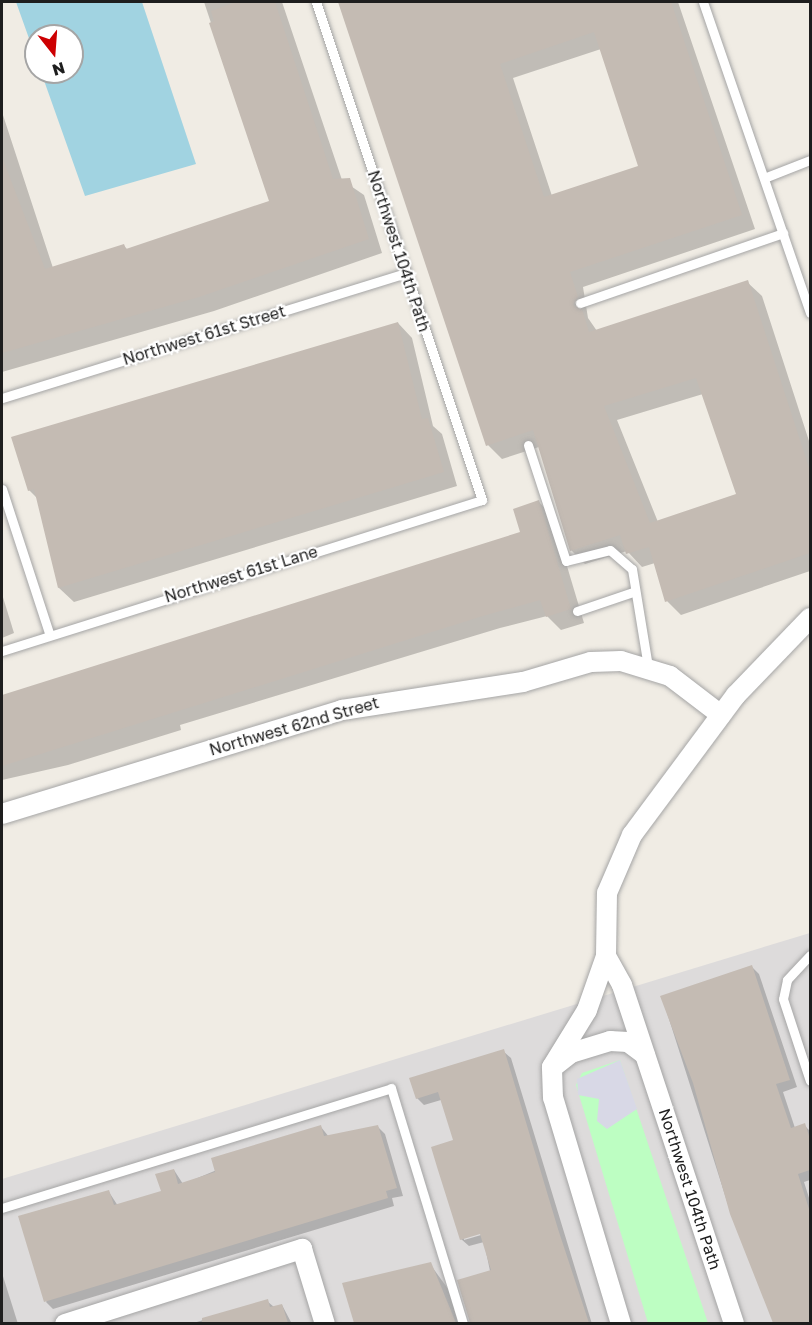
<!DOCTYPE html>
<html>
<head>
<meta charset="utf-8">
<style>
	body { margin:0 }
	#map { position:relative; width:812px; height:1325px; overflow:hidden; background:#f0ece4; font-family:"Golos Text",sans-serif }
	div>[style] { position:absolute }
	.residential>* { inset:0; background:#dddbdb }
	.park>* { inset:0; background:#bdfec2 }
	.plaza>* { inset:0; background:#d8d8e6 }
	.water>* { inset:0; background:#a1d3e1 }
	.shadow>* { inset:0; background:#0003 }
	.building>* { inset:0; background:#c4bbb3 }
	.roads { filter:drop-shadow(0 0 2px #a5a5a5) drop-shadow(0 0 2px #a5a5a5) }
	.service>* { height:9px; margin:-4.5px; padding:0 4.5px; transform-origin:4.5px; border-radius:4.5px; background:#fff }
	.minor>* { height:20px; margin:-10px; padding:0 10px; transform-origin:10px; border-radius:10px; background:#fff }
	span { translate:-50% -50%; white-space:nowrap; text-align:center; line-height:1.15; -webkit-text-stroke:4.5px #fff; paint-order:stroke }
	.street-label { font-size:16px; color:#1e1e1e }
	.frame { position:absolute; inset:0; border:3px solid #1e1e1e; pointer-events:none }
	.north { position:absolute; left:24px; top:24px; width:60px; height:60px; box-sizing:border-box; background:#fff; border:2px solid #a5a5a5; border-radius:50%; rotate:163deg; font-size:16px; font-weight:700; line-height:24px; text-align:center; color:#1e1e1e }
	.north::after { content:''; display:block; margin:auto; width:21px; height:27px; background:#cd0002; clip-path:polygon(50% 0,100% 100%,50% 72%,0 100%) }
</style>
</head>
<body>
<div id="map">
	<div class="residential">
		<div style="clip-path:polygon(810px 933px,810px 1323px,2px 1324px,2px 1179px)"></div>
	</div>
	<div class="park">
		<div style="clip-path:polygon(620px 1060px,708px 1323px,648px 1323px,576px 1085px,582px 1073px)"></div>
	</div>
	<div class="plaza">
		<div style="clip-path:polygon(620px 1060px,637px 1109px,607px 1129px,597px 1121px,599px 1099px,578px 1095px,577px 1079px)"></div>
	</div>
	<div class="water">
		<div style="clip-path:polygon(16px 2px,142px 2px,196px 164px,85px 196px,41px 72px,72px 72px,72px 36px,36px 36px,36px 58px)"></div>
	</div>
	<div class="shadow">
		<div style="clip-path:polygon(204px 2px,282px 2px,342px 180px,364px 195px,382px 253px,214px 311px,2px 372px,2px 112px,53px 268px,124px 246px,128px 250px,271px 202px)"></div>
		<div style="clip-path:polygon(evenodd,339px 2px,678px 2px,755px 229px,583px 287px,588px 318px,597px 331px,747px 282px,762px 296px,810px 444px,810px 571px,681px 615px,667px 601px,655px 563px,642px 567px,627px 551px,585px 564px,571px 550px,539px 447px,502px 459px,488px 445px,339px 2px,601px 49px,640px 167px,552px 196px,513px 78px,601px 49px,339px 2px,703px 394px,738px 495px,658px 522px,617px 420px,703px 394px)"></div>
		<div style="clip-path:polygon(398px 323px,412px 338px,433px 426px,442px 434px,457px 486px,74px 602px,59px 588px,38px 499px,29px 490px)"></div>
		<div style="clip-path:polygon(539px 502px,552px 516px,584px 623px,561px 630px,547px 616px,500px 628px,180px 725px,181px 730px,68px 765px,2px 780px,2px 696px,522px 533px)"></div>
		<div style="clip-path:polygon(2px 594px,14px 633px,2px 638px)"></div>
		<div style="clip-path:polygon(752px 967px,759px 974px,797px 1087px,783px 1092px,795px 1128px,804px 1125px,810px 1131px,810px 1180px,804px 1182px,810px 1201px,810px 1324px,775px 1324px,731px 1214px,662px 997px)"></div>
		<div style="clip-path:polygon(evenodd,503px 1051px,511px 1058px,592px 1324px,501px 1324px,484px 1242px,469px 1246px,461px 1239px,455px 1141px,441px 1100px,424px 1105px,417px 1098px,503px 1051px,487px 1230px,488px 1233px,464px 1240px,464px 1237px,487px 1230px)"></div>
		<div style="clip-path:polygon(321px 1127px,329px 1137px,378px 1127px,385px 1134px,403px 1196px,392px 1198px,394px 1206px,53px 1309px,46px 1302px,109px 1192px,118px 1206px,162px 1192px,174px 1170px,183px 1184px)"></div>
		<div style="clip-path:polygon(430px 1264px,451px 1293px,458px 1324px,357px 1324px,344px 1284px)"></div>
		<div style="clip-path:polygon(2px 1273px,18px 1324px,2px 1324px)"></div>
		<div style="clip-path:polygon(267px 1301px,274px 1307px,282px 1305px,292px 1324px,190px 1324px)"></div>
	</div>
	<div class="building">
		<div style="clip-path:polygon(236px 2px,275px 2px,333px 179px,350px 178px,369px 239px,199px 297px,2px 353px,2px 157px,45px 269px,124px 244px,126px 249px,269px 201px,209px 23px,214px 21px,211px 11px)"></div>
		<div style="clip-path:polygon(evenodd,338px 2px,671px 2px,742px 215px,570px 272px,578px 297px,573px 305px,582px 309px,589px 332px,748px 280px,810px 471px,810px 553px,665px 602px,649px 547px,626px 554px,620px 535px,570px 551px,533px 430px,486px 446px,338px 2px,594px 32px,638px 166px,544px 197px,500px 64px,594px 32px,338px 2px,696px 378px,736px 494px,650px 523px,604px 406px,696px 378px)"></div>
		<div style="clip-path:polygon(398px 322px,422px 419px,428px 418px,444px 472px,58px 588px,34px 489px,28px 491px,11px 437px)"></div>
		<div style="clip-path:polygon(539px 500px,571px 609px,546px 617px,540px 600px,486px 615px,2px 766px,2px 695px,520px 532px,513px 509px)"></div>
		<div style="clip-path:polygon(752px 965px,790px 1080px,776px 1084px,791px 1128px,805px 1123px,810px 1139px,810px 1170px,798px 1174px,810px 1212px,810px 1323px,773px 1323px,730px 1214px,693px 1083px,660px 996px)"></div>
		<div style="clip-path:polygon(504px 1049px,558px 1229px,589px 1323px,470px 1323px,457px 1280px,491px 1270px,480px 1234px,460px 1240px,437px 1167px,431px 1147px,453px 1140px,438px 1092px,416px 1099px,409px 1078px)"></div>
		<div style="clip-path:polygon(321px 1125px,324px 1136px,378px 1125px,397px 1188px,386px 1191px,388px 1198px,44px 1302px,18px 1216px,109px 1190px,114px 1205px,161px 1191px,155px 1174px,174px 1169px,178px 1184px,215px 1172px,211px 1158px)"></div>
		<div style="clip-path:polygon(431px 1262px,456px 1323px,354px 1323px,342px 1283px)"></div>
		<div style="clip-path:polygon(268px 1299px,270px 1307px,282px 1304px,288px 1323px,202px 1323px,202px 1318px)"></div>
	</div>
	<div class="roads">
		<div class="service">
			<div style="left:703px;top:2px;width:329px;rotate:71deg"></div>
			<div style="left:764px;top:178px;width:49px;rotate:-21.4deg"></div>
			<div style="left:580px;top:303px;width:215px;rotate:-19deg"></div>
			<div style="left:2px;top:398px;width:423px;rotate:-17.2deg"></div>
			<div style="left:528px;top:445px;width:122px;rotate:71.9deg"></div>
			<div style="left:566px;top:561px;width:45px;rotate:-14deg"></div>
			<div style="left:610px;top:550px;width:29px;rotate:41deg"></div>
			<div style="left:632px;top:569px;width:99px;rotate:80.7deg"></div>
			<div style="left:2px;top:489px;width:151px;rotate:71.9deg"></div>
			<div style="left:577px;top:611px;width:59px;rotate:-18.7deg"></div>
			<div style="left:2px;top:651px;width:503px;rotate:-17.46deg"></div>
			<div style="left:482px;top:500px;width:525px;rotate:-108.43deg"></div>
			<div style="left:810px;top:955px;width:34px;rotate:133deg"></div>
			<div style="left:787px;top:980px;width:19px;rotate:102deg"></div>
			<div style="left:783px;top:999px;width:86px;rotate:71.8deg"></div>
			<div style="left:2px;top:1208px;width:407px;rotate:-17.1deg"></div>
			<div style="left:391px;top:1088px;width:247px;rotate:73deg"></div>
		</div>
		<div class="minor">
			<div style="left:2px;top:814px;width:356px;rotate:-17deg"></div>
			<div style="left:342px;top:710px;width:183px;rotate:-8.8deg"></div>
			<div style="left:523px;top:682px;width:71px;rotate:-16.4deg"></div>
			<div style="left:591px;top:662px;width:30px;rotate:-2deg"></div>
			<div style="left:621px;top:661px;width:51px;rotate:17deg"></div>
			<div style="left:670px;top:676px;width:64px;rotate:37.4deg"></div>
			<div style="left:606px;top:956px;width:33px;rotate:61deg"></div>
			<div style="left:622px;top:985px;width:357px;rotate:71.7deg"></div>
			<div style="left:553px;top:1067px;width:23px;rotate:-38deg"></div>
			<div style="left:571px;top:1053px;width:41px;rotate:-17.1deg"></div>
			<div style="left:610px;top:1041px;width:18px;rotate:3deg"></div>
			<div style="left:628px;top:1042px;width:21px;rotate:37deg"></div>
			<div style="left:65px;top:1324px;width:249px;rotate:-17.6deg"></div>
			<div style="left:302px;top:1249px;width:78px;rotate:73deg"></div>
			<div style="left:621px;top:1324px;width:236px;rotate:-106.7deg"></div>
			<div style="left:553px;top:1098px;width:31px;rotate:-92deg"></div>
			<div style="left:552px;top:1067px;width:67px;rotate:-58.4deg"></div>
			<div style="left:587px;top:1010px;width:57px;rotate:-70.6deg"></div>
			<div style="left:606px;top:956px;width:63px;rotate:-89.1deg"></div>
			<div style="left:607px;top:893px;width:63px;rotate:-66.7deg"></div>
			<div style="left:632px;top:835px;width:174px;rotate:-53.4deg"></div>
			<div style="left:736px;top:695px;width:107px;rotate:-46.1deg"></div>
		</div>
	</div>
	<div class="street-label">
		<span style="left:399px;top:251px;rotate:72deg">Northwest 104th Path</span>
		<span style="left:204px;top:335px;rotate:-17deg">Northwest 61st Street</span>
		<span style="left:241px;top:574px;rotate:-17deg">Northwest 61st Lane</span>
		<span style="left:294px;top:726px;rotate:-16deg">Northwest 62nd Street</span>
		<span style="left:690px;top:1189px;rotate:72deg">Northwest 104th Path</span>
	</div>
	<div class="frame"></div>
	<div class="north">N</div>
</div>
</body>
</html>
